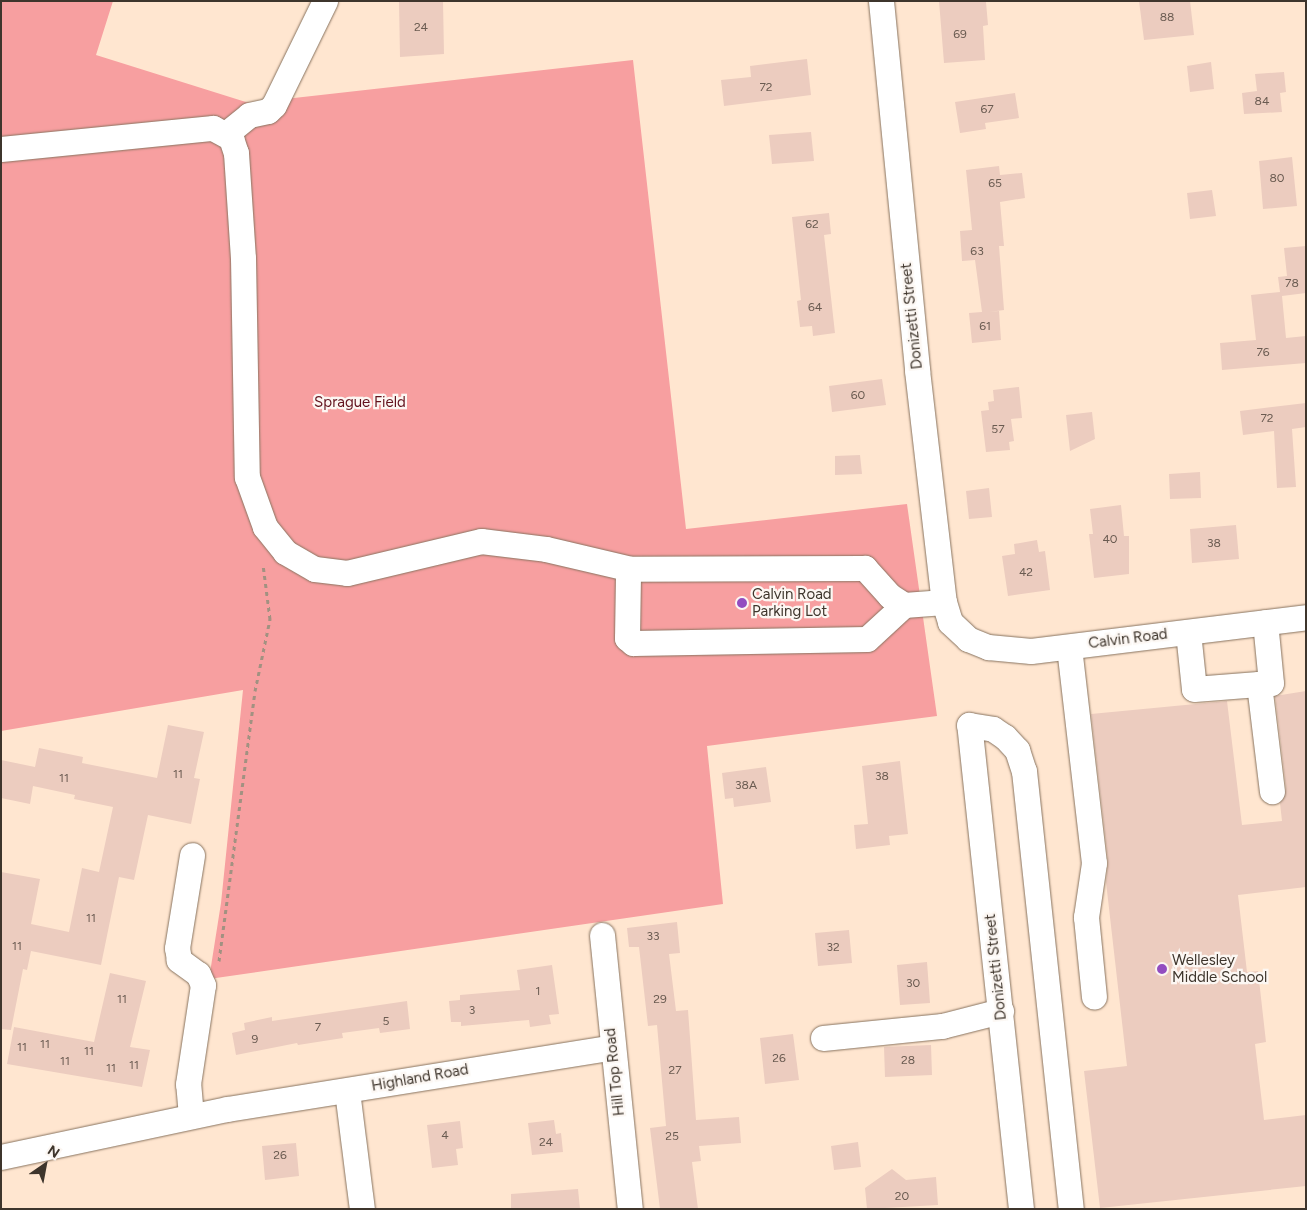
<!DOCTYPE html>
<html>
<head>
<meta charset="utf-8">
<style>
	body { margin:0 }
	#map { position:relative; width:1307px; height:1210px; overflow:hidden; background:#ffe6d0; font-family:Figtree,sans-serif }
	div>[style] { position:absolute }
	.green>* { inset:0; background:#f79fa0 }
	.building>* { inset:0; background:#ecccbf }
	.path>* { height:3px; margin-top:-1.5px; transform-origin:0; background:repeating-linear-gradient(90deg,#a29181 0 4px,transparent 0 8px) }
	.roads { filter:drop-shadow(0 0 1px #88735f) drop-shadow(0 0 1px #88735f) }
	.minor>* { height:25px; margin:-12.5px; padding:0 12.5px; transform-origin:12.5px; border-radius:12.5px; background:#fff }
	.dots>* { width:14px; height:14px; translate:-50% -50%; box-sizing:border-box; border:2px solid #fcf7f3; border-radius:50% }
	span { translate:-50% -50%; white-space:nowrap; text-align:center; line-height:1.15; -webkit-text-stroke:4.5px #fcf7f3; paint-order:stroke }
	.number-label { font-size:12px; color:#6a5b51 }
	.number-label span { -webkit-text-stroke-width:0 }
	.street-label { font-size:15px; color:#3e352c }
	.park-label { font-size:15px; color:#62121d }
	.poi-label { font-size:15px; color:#3e352c }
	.left { translate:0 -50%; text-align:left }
	.frame { position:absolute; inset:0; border:2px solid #3e352c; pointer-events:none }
	.north { position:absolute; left:20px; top:1140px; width:50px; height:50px; -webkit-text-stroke:4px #fcf7f3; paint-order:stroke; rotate:33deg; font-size:14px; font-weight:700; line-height:20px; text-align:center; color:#3e352c }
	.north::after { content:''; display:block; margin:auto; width:18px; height:22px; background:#3e352c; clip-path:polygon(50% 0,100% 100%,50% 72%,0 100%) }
</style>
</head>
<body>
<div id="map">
	<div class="green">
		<div style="clip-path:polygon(1px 1px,113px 1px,96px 55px,249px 103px,633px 60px,686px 529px,907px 504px,937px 716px,707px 746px,723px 904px,209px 979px,221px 903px,243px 690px,1px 731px)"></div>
	</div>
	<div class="building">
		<div style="clip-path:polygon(399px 1px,443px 1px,444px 54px,400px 57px)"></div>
		<div style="clip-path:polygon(939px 1px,986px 2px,988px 25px,983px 26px,985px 60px,944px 63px)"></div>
		<div style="clip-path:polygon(1139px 1px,1190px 1px,1194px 35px,1144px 40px)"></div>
		<div style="clip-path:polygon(807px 59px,811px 95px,724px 106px,721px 80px,751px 77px,750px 66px)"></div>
		<div style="clip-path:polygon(1211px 62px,1214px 89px,1190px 92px,1187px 66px)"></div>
		<div style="clip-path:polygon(1284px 72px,1286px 92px,1280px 93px,1282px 112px,1244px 114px,1242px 93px,1257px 91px,1255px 74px)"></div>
		<div style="clip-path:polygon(1015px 93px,1019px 118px,985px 123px,986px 129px,960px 133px,955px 102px)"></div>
		<div style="clip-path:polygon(811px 132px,814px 161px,772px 164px,769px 135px)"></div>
		<div style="clip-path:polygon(1292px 157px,1297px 206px,1263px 209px,1259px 161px)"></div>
		<div style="clip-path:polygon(999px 166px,1000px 175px,1022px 173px,1025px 198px,1000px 202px,1004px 246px,999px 246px,1004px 310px,989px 312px,999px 311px,1001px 340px,972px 343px,969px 313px,982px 312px,975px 260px,962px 261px,960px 231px,972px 230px,966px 170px)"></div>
		<div style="clip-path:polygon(1212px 190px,1216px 216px,1190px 219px,1187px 193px)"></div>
		<div style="clip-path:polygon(829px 213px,831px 234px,824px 235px,835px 333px,813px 336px,812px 326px,800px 327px,797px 301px,801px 300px,792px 217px)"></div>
		<div style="clip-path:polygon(1306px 246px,1306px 293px,1282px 296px,1286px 338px,1306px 336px,1306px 363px,1222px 370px,1220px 343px,1256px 340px,1251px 295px,1280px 292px,1278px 277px,1287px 276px,1284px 248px)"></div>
		<div style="clip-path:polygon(882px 379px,886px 405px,832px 412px,829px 386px)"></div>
		<div style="clip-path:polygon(1019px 387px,1022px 418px,1011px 419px,1014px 441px,1009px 442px,1010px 450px,986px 452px,981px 411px,989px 410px,988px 402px,994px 401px,993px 390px)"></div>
		<div style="clip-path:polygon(1306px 403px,1306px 427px,1292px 429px,1296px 487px,1277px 488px,1274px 431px,1243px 435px,1240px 411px)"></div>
		<div style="clip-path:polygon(1092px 412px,1095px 439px,1070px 451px,1066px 415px)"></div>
		<div style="clip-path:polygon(860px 455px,862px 474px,835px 475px,835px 456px)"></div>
		<div style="clip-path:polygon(1200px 472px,1201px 498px,1170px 499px,1169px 474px)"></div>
		<div style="clip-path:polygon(989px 488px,992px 517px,969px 519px,966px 491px)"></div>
		<div style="clip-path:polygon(1121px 505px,1124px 536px,1129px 536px,1129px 574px,1094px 578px,1089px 534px,1093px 534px,1090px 509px)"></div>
		<div style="clip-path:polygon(1236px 525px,1239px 559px,1192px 563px,1190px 529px)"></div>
		<div style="clip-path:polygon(1037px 540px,1039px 552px,1045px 551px,1050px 590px,1008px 596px,1002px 556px,1015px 554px,1014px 544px)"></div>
		<div style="clip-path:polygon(1306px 691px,1306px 887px,1238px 895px,1247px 972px,1258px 971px,1266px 1042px,1255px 1044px,1264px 1120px,1306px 1115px,1306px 1186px,1100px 1208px,1084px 1071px,1127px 1066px,1106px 882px,1108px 861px,1091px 714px,1227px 701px,1242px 825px,1282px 821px,1280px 803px,1286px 789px,1275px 696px)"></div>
		<div style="clip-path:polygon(168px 725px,204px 732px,194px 778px,200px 779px,191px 824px,148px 815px,134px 880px,119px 877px,101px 965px,31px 951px,27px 970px,23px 969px,11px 1030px,1px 1029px,1px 872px,40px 879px,31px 924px,69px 932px,82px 868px,99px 872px,113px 807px,74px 799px,75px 795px,33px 786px,30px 804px,1px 798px,1px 760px,35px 767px,39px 748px,83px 757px,82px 763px,157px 778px)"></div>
		<div style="clip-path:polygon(900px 761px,908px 834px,889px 836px,890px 845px,856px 849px,854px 825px,868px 824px,862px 766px)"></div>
		<div style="clip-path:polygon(766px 767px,771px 802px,734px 807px,733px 798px,725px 799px,722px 773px)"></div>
		<div style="clip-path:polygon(677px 922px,680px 953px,669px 954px,676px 1011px,688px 1010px,696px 1120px,739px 1117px,741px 1143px,699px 1146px,701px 1161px,692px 1162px,698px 1209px,660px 1209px,650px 1128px,666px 1126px,657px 1025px,648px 1026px,639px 947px,629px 947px,627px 928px)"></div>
		<div style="clip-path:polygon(849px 930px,852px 963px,818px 966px,815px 933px)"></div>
		<div style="clip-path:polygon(927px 962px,930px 1003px,900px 1005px,897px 965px)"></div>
		<div style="clip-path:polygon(552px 965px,559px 1014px,549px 1015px,551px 1024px,530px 1027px,529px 1020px,461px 1026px,461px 1022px,451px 1022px,449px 1001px,460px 1000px,460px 995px,520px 990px,517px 970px)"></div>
		<div style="clip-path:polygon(110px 973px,146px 981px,130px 1047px,150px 1050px,142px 1087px,7px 1064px,14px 1027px,94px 1042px)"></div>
		<div style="clip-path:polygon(407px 1001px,410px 1029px,380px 1033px,379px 1028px,342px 1033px,343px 1038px,298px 1045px,297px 1043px,236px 1055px,232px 1033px,245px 1030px,244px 1023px,272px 1017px,272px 1021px)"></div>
		<div style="clip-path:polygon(793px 1034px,799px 1080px,765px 1084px,760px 1038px)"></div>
		<div style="clip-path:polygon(931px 1045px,932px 1075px,885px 1077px,884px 1047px)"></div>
		<div style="clip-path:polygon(554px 1120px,556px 1134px,561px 1133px,563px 1152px,532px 1155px,528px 1123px)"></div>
		<div style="clip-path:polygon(460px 1121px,463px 1148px,456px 1149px,458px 1165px,432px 1168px,427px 1125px)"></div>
		<div style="clip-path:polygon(858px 1142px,861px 1167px,834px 1170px,831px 1146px)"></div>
		<div style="clip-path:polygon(296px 1143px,299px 1176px,265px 1180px,262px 1146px)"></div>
		<div style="clip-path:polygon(892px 1169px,906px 1180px,936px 1177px,938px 1205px,867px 1209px,865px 1188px)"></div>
		<div style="clip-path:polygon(578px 1189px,580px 1209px,511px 1209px,511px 1194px)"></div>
	</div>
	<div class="path">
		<div style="left:219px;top:961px;width:272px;rotate:-82.4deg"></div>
		<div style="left:255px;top:691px;width:74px;rotate:-78.2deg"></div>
		<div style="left:270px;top:619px;width:55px;rotate:-97.3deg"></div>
	</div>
	<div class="roads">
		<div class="minor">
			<div style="left:881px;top:1px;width:371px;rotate:84.4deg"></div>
			<div style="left:917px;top:370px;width:234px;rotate:83.4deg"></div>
			<div style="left:944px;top:602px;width:21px;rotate:73deg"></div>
			<div style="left:950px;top:622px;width:25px;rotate:43deg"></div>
			<div style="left:968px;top:639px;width:22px;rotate:22deg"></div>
			<div style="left:988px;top:647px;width:43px;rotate:5.3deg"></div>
			<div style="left:1031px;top:651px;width:277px;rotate:-7deg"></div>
			<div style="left:227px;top:133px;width:28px;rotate:-39deg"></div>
			<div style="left:249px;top:115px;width:19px;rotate:-12deg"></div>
			<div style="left:268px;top:111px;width:8px;rotate:-45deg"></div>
			<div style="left:274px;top:105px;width:116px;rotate:-63.9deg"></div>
			<div style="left:1px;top:149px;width:213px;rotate:-5.7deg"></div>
			<div style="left:213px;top:128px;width:21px;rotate:29deg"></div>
			<div style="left:231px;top:138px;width:16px;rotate:72deg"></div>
			<div style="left:236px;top:153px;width:105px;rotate:86.2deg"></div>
			<div style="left:243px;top:258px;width:219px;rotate:89deg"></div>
			<div style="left:247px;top:477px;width:53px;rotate:70.2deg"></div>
			<div style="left:265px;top:527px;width:32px;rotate:51deg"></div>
			<div style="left:285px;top:552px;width:34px;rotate:30deg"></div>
			<div style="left:315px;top:569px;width:32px;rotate:7deg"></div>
			<div style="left:347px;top:573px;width:138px;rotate:-13.4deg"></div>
			<div style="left:481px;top:541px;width:65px;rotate:7deg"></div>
			<div style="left:546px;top:549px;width:87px;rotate:13.2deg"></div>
			<div style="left:904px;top:605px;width:17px;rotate:-147deg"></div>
			<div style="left:890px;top:596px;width:38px;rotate:-132deg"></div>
			<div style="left:865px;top:568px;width:234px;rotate:179.8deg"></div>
			<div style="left:631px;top:569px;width:7px;rotate:117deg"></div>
			<div style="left:628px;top:575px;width:63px;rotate:90.9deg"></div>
			<div style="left:627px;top:638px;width:8px;rotate:40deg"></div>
			<div style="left:633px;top:643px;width:234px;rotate:-1deg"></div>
			<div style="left:867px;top:639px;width:50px;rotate:-42.6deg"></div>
			<div style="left:904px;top:605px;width:40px;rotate:-4.3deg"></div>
			<div style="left:1188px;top:632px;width:57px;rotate:84deg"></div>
			<div style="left:1194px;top:689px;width:77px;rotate:-4.5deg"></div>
			<div style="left:1271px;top:683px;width:61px;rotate:-95.6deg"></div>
			<div style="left:1069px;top:647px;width:217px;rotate:83.4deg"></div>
			<div style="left:1094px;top:863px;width:55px;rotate:98.4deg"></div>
			<div style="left:1086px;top:917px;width:80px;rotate:84.3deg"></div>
			<div style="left:1259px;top:684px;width:108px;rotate:83.1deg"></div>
			<div style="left:602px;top:935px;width:275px;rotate:84.2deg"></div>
			<div style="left:823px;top:1038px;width:120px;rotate:-5.8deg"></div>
			<div style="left:942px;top:1026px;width:61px;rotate:-14.3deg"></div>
			<div style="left:347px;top:1091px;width:119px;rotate:82.8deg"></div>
			<div style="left:191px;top:1116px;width:32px;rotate:-95deg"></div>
			<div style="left:188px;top:1084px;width:100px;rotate:-81.4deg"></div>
			<div style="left:203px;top:985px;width:12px;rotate:-114deg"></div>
			<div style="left:198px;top:974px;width:24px;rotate:-144deg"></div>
			<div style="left:179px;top:960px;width:12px;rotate:-99deg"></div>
			<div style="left:177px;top:948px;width:94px;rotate:-80.8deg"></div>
			<div style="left:1px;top:1157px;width:231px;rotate:-12deg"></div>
			<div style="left:227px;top:1109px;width:390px;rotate:-9.1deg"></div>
			<div style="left:1021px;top:1209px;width:487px;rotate:-96.1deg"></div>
			<div style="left:969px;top:725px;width:24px;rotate:9deg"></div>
			<div style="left:993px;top:729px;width:14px;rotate:34deg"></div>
			<div style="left:1005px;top:737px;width:18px;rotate:47deg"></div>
			<div style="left:1017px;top:750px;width:22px;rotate:72deg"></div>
			<div style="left:1024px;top:771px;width:441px;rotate:83.9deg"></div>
		</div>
	</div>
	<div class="dots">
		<div style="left:742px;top:603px;background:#934dc0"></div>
		<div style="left:1162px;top:969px;background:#934dc0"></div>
	</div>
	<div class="number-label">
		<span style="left:1167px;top:18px">88</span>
		<span style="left:421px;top:28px">24</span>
		<span style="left:960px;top:35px">69</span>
		<span style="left:766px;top:88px">72</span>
		<span style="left:1262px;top:102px">84</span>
		<span style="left:987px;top:110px">67</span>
		<span style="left:1277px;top:179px">80</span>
		<span style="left:995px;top:184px">65</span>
		<span style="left:812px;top:225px">62</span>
		<span style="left:977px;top:252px">63</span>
		<span style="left:1292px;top:284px">78</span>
		<span style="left:815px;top:308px">64</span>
		<span style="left:985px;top:327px">61</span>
		<span style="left:1263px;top:353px">76</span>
		<span style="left:858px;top:396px">60</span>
		<span style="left:1267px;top:419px">72</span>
		<span style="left:998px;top:430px">57</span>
		<span style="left:1110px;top:540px">40</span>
		<span style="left:1214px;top:544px">38</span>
		<span style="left:1026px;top:573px">42</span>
		<span style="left:178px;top:775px">11</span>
		<span style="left:882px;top:777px">38</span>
		<span style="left:64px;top:779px">11</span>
		<span style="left:746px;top:786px">38A</span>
		<span style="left:91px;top:919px">11</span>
		<span style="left:653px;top:937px">33</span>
		<span style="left:17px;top:947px">11</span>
		<span style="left:833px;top:948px">32</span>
		<span style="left:913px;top:984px">30</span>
		<span style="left:538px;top:992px">1</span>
		<span style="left:122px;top:1000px">11</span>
		<span style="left:660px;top:1000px">29</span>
		<span style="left:472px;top:1011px">3</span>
		<span style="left:386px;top:1022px">5</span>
		<span style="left:318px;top:1028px">7</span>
		<span style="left:255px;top:1040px">9</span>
		<span style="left:45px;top:1045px">11</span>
		<span style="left:22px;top:1048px">11</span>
		<span style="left:89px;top:1052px">11</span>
		<span style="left:779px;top:1059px">26</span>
		<span style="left:908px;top:1061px">28</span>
		<span style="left:65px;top:1062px">11</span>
		<span style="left:134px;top:1066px">11</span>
		<span style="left:111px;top:1069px">11</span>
		<span style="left:675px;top:1071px">27</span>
		<span style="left:445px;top:1136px">4</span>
		<span style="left:672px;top:1137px">25</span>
		<span style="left:546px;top:1143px">24</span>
		<span style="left:280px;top:1156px">26</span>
		<span style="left:902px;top:1197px">20</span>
	</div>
	<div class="street-label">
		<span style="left:912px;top:316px;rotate:-96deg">Donizetti Street</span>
		<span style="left:1128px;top:639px;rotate:-7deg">Calvin Road</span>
		<span style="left:996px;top:967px;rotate:-96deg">Donizetti Street</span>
		<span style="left:615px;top:1072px;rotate:-96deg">Hill Top Road</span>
		<span style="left:420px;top:1078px;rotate:-10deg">Highland Road</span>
	</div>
	<div class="park-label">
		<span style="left:360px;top:403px">Sprague Field</span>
	</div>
	<div class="poi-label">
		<span class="left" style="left:752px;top:603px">Calvin Road<br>Parking Lot</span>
		<span class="left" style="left:1172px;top:969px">Wellesley<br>Middle School</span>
	</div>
	<div class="frame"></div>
	<div class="north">N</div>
</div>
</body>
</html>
